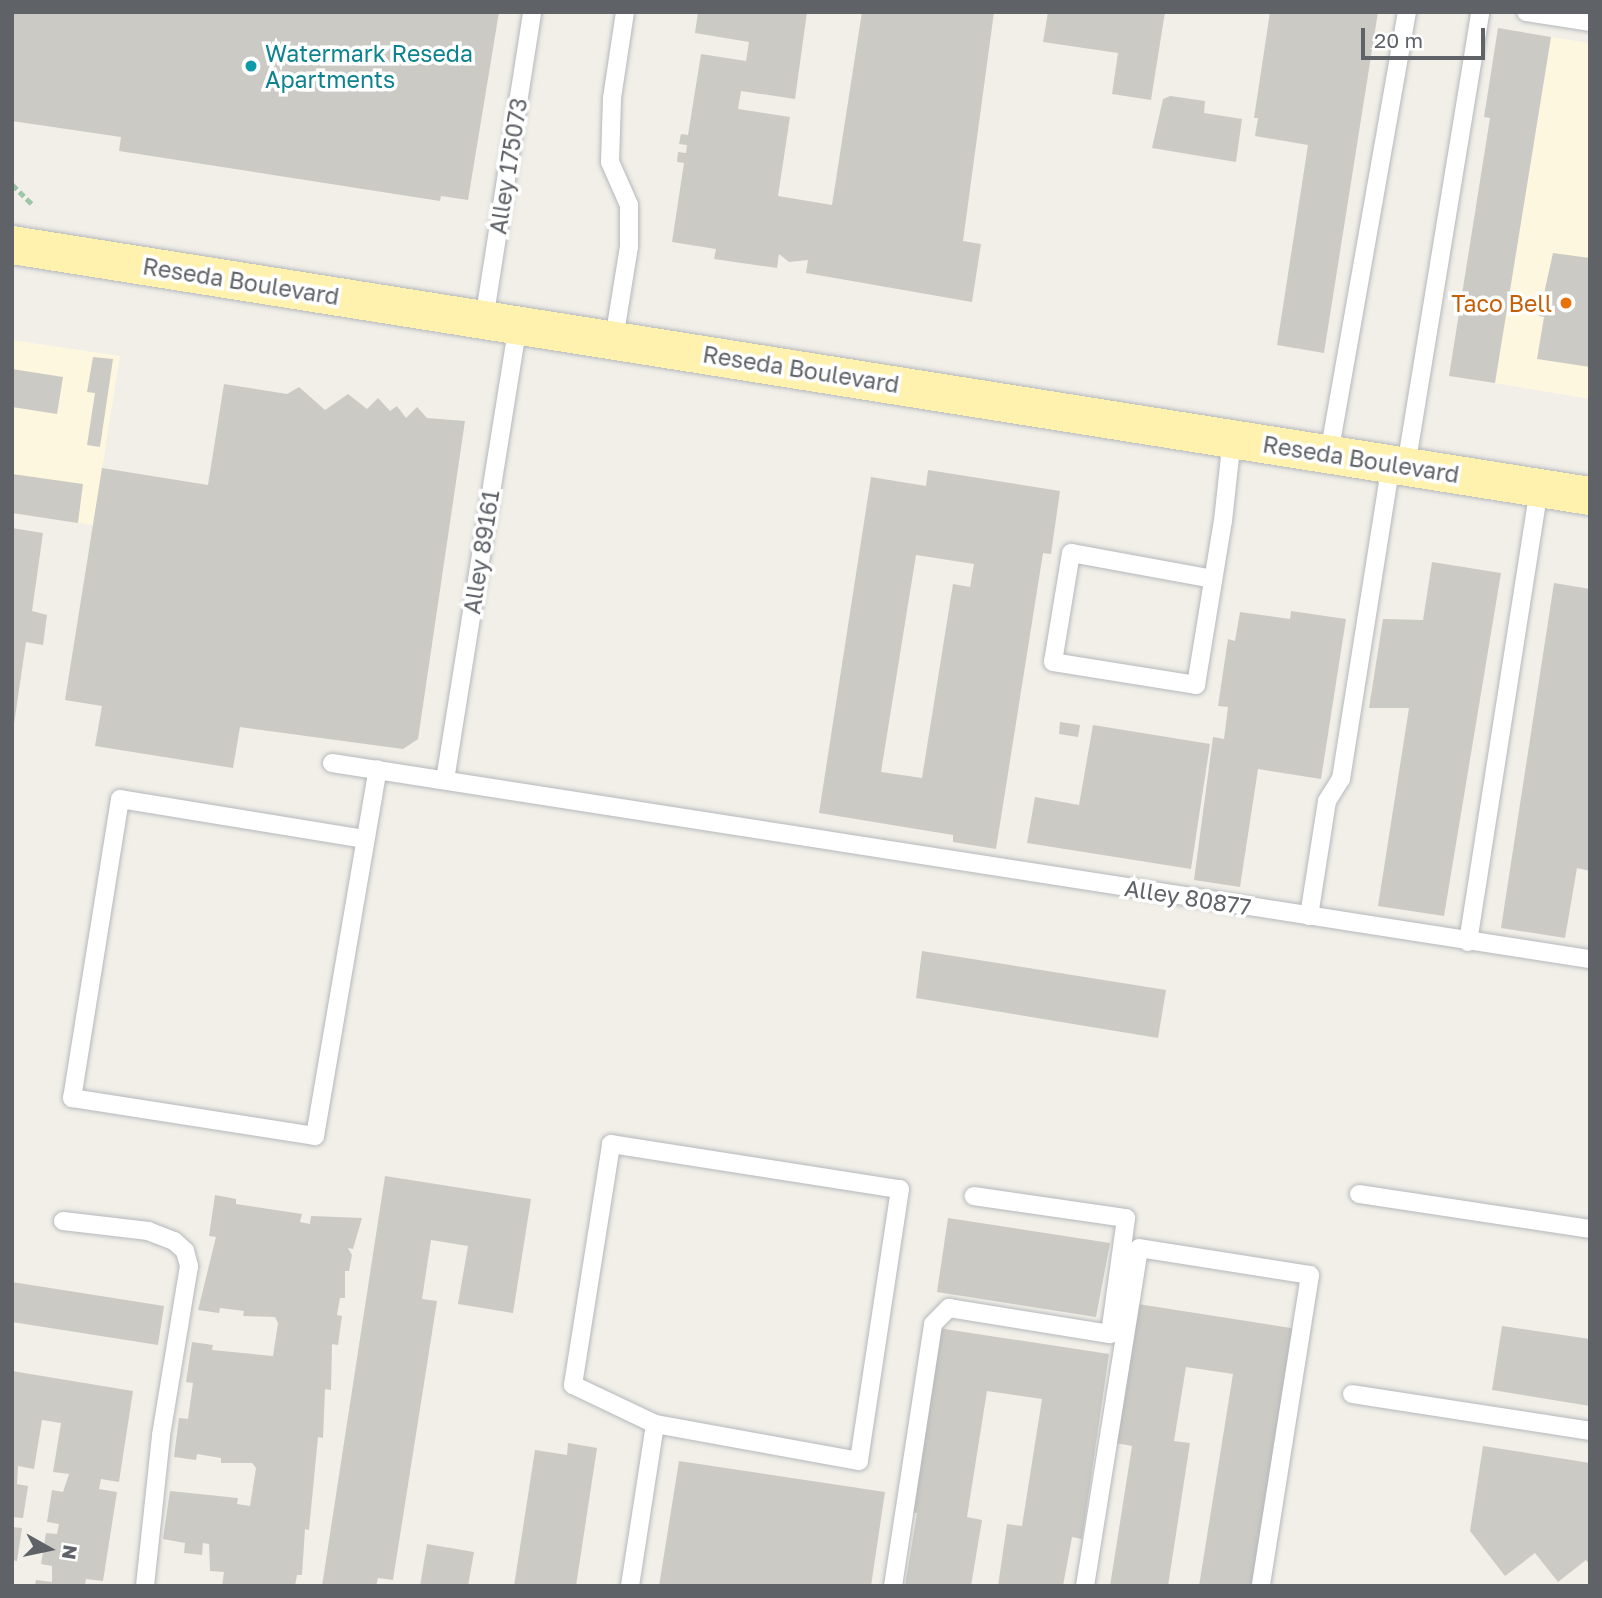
<!DOCTYPE html>
<html>
<head>
<meta charset="utf-8">
<style>
	body { margin:0 }
	#map { position:relative; width:1602px; height:1598px; overflow:hidden; background:#f1efe8; font-family:"Golos Text",sans-serif }
	div>[style] { position:absolute }
	.commercial>* { inset:0; background:#fef7e0 }
	.building>* { inset:0; background:#cccac5 }
	.path>* { height:4.5px; margin-top:-2.25px; transform-origin:0; background:repeating-linear-gradient(90deg,#9cc7a9 0 7px,transparent 0 10.5px) }
	.roads { filter:drop-shadow(0 0 2px #b5b8bc) drop-shadow(0 0 2px #b5b8bc) }
	.lane>* { height:18px; margin:-9px; padding:0 9px; transform-origin:9px; border-radius:9px; background:#fff }
	.primary>* { height:38px; margin:-19px; padding:0 19px; transform-origin:19px; border-radius:19px; background:#fff2af }
	.dots>* { width:19px; height:19px; translate:-50% -50%; box-sizing:border-box; border:4px solid #fff; border-radius:50% }
	span { translate:-50% -50%; white-space:nowrap; text-align:center; line-height:1.15; -webkit-text-stroke:7px #fff; paint-order:stroke }
	.culture-label { font-size:23px; color:#0d838f }
	.left { translate:0 -50%; text-align:left }
	.street-label { font-size:23px; color:#5f6368 }
	.food-label { font-size:23px; color:#c56008 }
	.right { translate:-100% -50%; text-align:right }
	.frame { position:absolute; inset:0; border:14px solid #5f6368; pointer-events:none }
	.north { position:absolute; left:14px; top:1514px; width:70px; height:70px; -webkit-text-stroke:5px #fff; paint-order:stroke; rotate:99deg; font-size:19px; font-weight:700; line-height:28px; text-align:center; color:#5f6368 }
	.north::after { content:''; display:block; margin:auto; width:24px; height:32px; background:#5f6368; clip-path:polygon(50% 0,100% 100%,50% 72%,0 100%) }
	.scale { position:absolute; left:1361px; top:28px; width:124px; height:32px; box-sizing:border-box; border:4px solid #5f6368; border-top:0; padding-left:9px; font-size:21px; line-height:24px; white-space:nowrap; color:#5f6368; -webkit-text-stroke:5px #fff; paint-order:stroke }
</style>
</head>
<body>
<div id="map">
	<div class="commercial">
		<div style="clip-path:polygon(1551px 37px,1590px 43px,1590px 399px,1495px 383px)"></div>
		<div style="clip-path:polygon(12px 340px,120px 356px,93px 525px,12px 512px)"></div>
	</div>
	<div class="building">
		<div style="clip-path:polygon(12px 12px,499px 12px,468px 200px,441px 196px,440px 201px,119px 151px,121px 137px,12px 121px)"></div>
		<div style="clip-path:polygon(698px 12px,807px 12px,795px 99px,741px 91px,738px 109px,790px 117px,778px 196px,832px 205px,862px 12px,994px 12px,963px 241px,981px 244px,972px 302px,806px 273px,808px 260px,789px 262px,779px 254px,777px 268px,714px 259px,716px 249px,672px 242px,684px 163px,677px 162px,678px 152px,686px 153px,687px 145px,679px 144px,681px 134px,688px 135px,701px 54px,746px 61px,749px 42px,695px 33px)"></div>
		<div style="clip-path:polygon(1048px 12px,1165px 12px,1151px 100px,1112px 94px,1118px 53px,1043px 42px)"></div>
		<div style="clip-path:polygon(1270px 12px,1378px 12px,1324px 353px,1277px 345px,1308px 145px,1255px 136px,1258px 118px,1254px 118px)"></div>
		<div style="clip-path:polygon(1498px 28px,1551px 37px,1495px 383px,1449px 376px,1490px 118px,1484px 117px)"></div>
		<div style="clip-path:polygon(1170px 96px,1205px 101px,1204px 113px,1242px 119px,1236px 162px,1152px 148px,1163px 99px)"></div>
		<div style="clip-path:polygon(1553px 253px,1590px 258px,1590px 367px,1537px 359px,1544px 317px,1539px 316px)"></div>
		<div style="clip-path:polygon(93px 357px,113px 359px,100px 447px,87px 445px,95px 393px,87px 392px)"></div>
		<div style="clip-path:polygon(12px 369px,63px 377px,57px 414px,12px 407px)"></div>
		<div style="clip-path:polygon(224px 384px,287px 394px,299px 387px,325px 410px,348px 394px,367px 409px,378px 398px,390px 411px,397px 406px,406px 418px,417px 407px,427px 418px,465px 421px,418px 739px,403px 749px,240px 727px,233px 768px,95px 746px,102px 706px,65px 700px,102px 468px,208px 485px)"></div>
		<div style="clip-path:polygon(evenodd,928px 470px,1060px 491px,1051px 554px,1043px 553px,996px 849px,953px 842px,953px 835px,819px 813px,871px 477px,926px 486px,928px 470px,916px 555px,974px 564px,970px 587px,953px 584px,922px 778px,881px 772px,916px 555px)"></div>
		<div style="clip-path:polygon(12px 474px,83px 484px,78px 523px,12px 513px)"></div>
		<div style="clip-path:polygon(12px 528px,43px 533px,32px 611px,47px 615px,43px 645px,26px 642px,14px 724px)"></div>
		<div style="clip-path:polygon(1432px 562px,1501px 573px,1444px 916px,1378px 906px,1409px 708px,1369px 708px,1383px 619px,1423px 620px)"></div>
		<div style="clip-path:polygon(1554px 583px,1590px 589px,1590px 871px,1577px 868px,1565px 938px,1501px 928px)"></div>
		<div style="clip-path:polygon(1291px 611px,1346px 619px,1321px 779px,1258px 769px,1240px 887px,1194px 880px,1213px 737px,1224px 739px,1228px 707px,1218px 706px,1228px 639px,1235px 641px,1240px 612px,1290px 619px)"></div>
		<div style="clip-path:polygon(1060px 722px,1080px 725px,1078px 737px,1059px 734px)"></div>
		<div style="clip-path:polygon(1093px 725px,1210px 744px,1191px 869px,1027px 843px,1035px 797px,1079px 805px)"></div>
		<div style="clip-path:polygon(922px 951px,1166px 990px,1158px 1038px,916px 998px)"></div>
		<div style="clip-path:polygon(385px 1176px,531px 1199px,513px 1313px,458px 1304px,468px 1246px,431px 1240px,422px 1299px,437px 1301px,393px 1580px,378px 1578px,376px 1586px,322px 1586px)"></div>
		<div style="clip-path:polygon(215px 1195px,236px 1199px,236px 1204px,302px 1214px,300px 1222px,310px 1224px,311px 1216px,362px 1218px,353px 1249px,348px 1248px,352px 1255px,349px 1271px,345px 1271px,345px 1298px,340px 1298px,337px 1315px,342px 1316px,338px 1345px,332px 1344px,331px 1390px,325px 1389px,323px 1438px,318px 1437px,309px 1530px,305px 1529px,302px 1575px,297px 1575px,295px 1586px,222px 1586px,224px 1572px,210px 1571px,209px 1544px,203px 1543px,202px 1555px,184px 1553px,185px 1543px,163px 1539px,170px 1491px,238px 1498px,237px 1504px,250px 1506px,256px 1468px,252px 1463px,221px 1463px,221px 1458px,197px 1454px,196px 1460px,174px 1457px,179px 1418px,188px 1419px,193px 1383px,186px 1382px,192px 1342px,213px 1345px,212px 1350px,273px 1356px,278px 1323px,275px 1317px,243px 1316px,244px 1311px,220px 1308px,219px 1313px,198px 1310px,216px 1237px,209px 1236px)"></div>
		<div style="clip-path:polygon(948px 1218px,1110px 1243px,1096px 1317px,937px 1292px)"></div>
		<div style="clip-path:polygon(12px 1282px,164px 1306px,158px 1345px,12px 1322px)"></div>
		<div style="clip-path:polygon(1138px 1304px,1297px 1329px,1257px 1586px,1199px 1586px,1233px 1374px,1186px 1367px,1174px 1441px,1190px 1443px,1168px 1586px,1110px 1586px,1132px 1446px,1116px 1443px)"></div>
		<div style="clip-path:polygon(1502px 1326px,1590px 1339px,1590px 1406px,1492px 1390px)"></div>
		<div style="clip-path:polygon(938px 1328px,1109px 1354px,1082px 1539px,1072px 1537px,1063px 1586px,998px 1586px,1007px 1524px,1022px 1526px,1042px 1399px,987px 1391px,967px 1517px,982px 1520px,971px 1586px,905px 1586px,917px 1513px,908px 1512px)"></div>
		<div style="clip-path:polygon(12px 1371px,133px 1391px,119px 1482px,101px 1479px,99px 1489px,117px 1492px,103px 1581px,86px 1579px,85px 1586px,35px 1586px,36px 1580px,52px 1582px,52px 1566px,41px 1564px,46px 1533px,57px 1534px,59px 1524px,47px 1522px,52px 1490px,63px 1492px,69px 1474px,53px 1472px,61px 1423px,42px 1420px,34px 1469px,18px 1466px,17px 1484px,28px 1486px,23px 1518px,12px 1517px)"></div>
		<div style="clip-path:polygon(568px 1443px,597px 1448px,576px 1586px,514px 1586px,535px 1450px,567px 1455px)"></div>
		<div style="clip-path:polygon(1483px 1446px,1590px 1463px,1590px 1566px,1586px 1560px,1558px 1582px,1535px 1553px,1505px 1576px,1470px 1531px)"></div>
		<div style="clip-path:polygon(679px 1461px,885px 1492px,871px 1586px,659px 1586px)"></div>
		<div style="clip-path:polygon(12px 1527px,22px 1528px,17px 1561px,12px 1560px)"></div>
		<div style="clip-path:polygon(427px 1544px,474px 1552px,468px 1586px,420px 1586px)"></div>
	</div>
	<div class="path">
		<div style="left:12px;top:184px;width:31px;rotate:45deg"></div>
	</div>
	<div class="roads">
		<div class="lane">
			<div style="left:1526px;top:12px;width:65px;rotate:8.9deg"></div>
			<div style="left:484px;top:320px;width:312px;rotate:-81.1deg"></div>
			<div style="left:614px;top:339px;width:94px;rotate:-80.8deg"></div>
			<div style="left:629px;top:246px;width:41px;rotate:-90deg"></div>
			<div style="left:629px;top:205px;width:47px;rotate:-113.8deg"></div>
			<div style="left:610px;top:162px;width:64px;rotate:-88.2deg"></div>
			<div style="left:612px;top:98px;width:87px;rotate:-81.4deg"></div>
			<div style="left:1329px;top:454px;width:449px;rotate:-80deg"></div>
			<div style="left:1406px;top:466px;width:460px;rotate:-80.7deg"></div>
			<div style="left:1213px;top:579px;width:144px;rotate:-169.6deg"></div>
			<div style="left:1071px;top:553px;width:110px;rotate:99.4deg"></div>
			<div style="left:1053px;top:662px;width:145px;rotate:9.1deg"></div>
			<div style="left:1196px;top:685px;width:166px;rotate:-80.7deg"></div>
			<div style="left:1223px;top:521px;width:83px;rotate:-83.8deg"></div>
			<div style="left:332px;top:763px;width:1273px;rotate:8.86deg"></div>
			<div style="left:445px;top:780px;width:461px;rotate:-80.9deg"></div>
			<div style="left:364px;top:839px;width:247px;rotate:-170.7deg"></div>
			<div style="left:120px;top:799px;width:303px;rotate:99.1deg"></div>
			<div style="left:72px;top:1098px;width:246px;rotate:8.9deg"></div>
			<div style="left:315px;top:1136px;width:372px;rotate:-80.3deg"></div>
			<div style="left:1309px;top:916px;width:116px;rotate:-81.1deg"></div>
			<div style="left:1327px;top:801px;width:26px;rotate:-58deg"></div>
			<div style="left:1341px;top:779px;width:319px;rotate:-81deg"></div>
			<div style="left:1468px;top:942px;width:460px;rotate:-81.1deg"></div>
			<div style="left:611px;top:1144px;width:292px;rotate:8.9deg"></div>
			<div style="left:900px;top:1189px;width:275px;rotate:98.6deg"></div>
			<div style="left:859px;top:1461px;width:207px;rotate:-169.7deg"></div>
			<div style="left:655px;top:1424px;width:91px;rotate:-154.6deg"></div>
			<div style="left:573px;top:1385px;width:244px;rotate:-81deg"></div>
			<div style="left:1359px;top:1194px;width:234px;rotate:8.6deg"></div>
			<div style="left:63px;top:1221px;width:86px;rotate:6.7deg"></div>
			<div style="left:148px;top:1231px;width:28px;rotate:21deg"></div>
			<div style="left:174px;top:1241px;width:15px;rotate:42deg"></div>
			<div style="left:185px;top:1251px;width:16px;rotate:75deg"></div>
			<div style="left:189px;top:1266px;width:172px;rotate:99.4deg"></div>
			<div style="left:161px;top:1436px;width:151px;rotate:96.1deg"></div>
			<div style="left:1352px;top:1394px;width:241px;rotate:8.8deg"></div>
			<div style="left:630px;top:1586px;width:164px;rotate:-81.2deg"></div>
			<div style="left:893px;top:1586px;width:265px;rotate:-81.3deg"></div>
			<div style="left:933px;top:1324px;width:23px;rotate:-45deg"></div>
			<div style="left:949px;top:1308px;width:163px;rotate:9.2deg"></div>
			<div style="left:1110px;top:1334px;width:117px;rotate:-82.1deg"></div>
			<div style="left:1126px;top:1218px;width:154px;rotate:-171.8deg"></div>
			<div style="left:1085px;top:1586px;width:342px;rotate:-80.9deg"></div>
			<div style="left:1139px;top:1248px;width:173px;rotate:9deg"></div>
			<div style="left:1310px;top:1275px;width:315px;rotate:99deg"></div>
		</div>
		<div class="primary">
			<div style="left:12px;top:245px;width:1598px;rotate:9.04deg"></div>
		</div>
	</div>
	<div class="dots">
		<div style="left:251px;top:66px;background:#0f9aa8"></div>
		<div style="left:1566px;top:303px;background:#e8710a"></div>
	</div>
	<div class="culture-label">
		<span class="left" style="left:265px;top:66px">Watermark Reseda<br>Apartments</span>
	</div>
	<div class="street-label">
		<span style="left:508px;top:166px;rotate:-81deg">Alley 175073</span>
		<span style="left:241px;top:281px;rotate:9deg">Reseda Boulevard</span>
		<span style="left:801px;top:369px;rotate:9deg">Reseda Boulevard</span>
		<span style="left:1361px;top:459px;rotate:9deg">Reseda Boulevard</span>
		<span style="left:481px;top:552px;rotate:-81deg">Alley 89161</span>
		<span style="left:1188px;top:897px;rotate:9deg">Alley 80877</span>
	</div>
	<div class="food-label">
		<span class="right" style="left:1552px;top:303px">Taco Bell</span>
	</div>
	<div class="frame"></div>
	<div class="north">N</div>
	<div class="scale">20 m</div>
</div>
</body>
</html>
